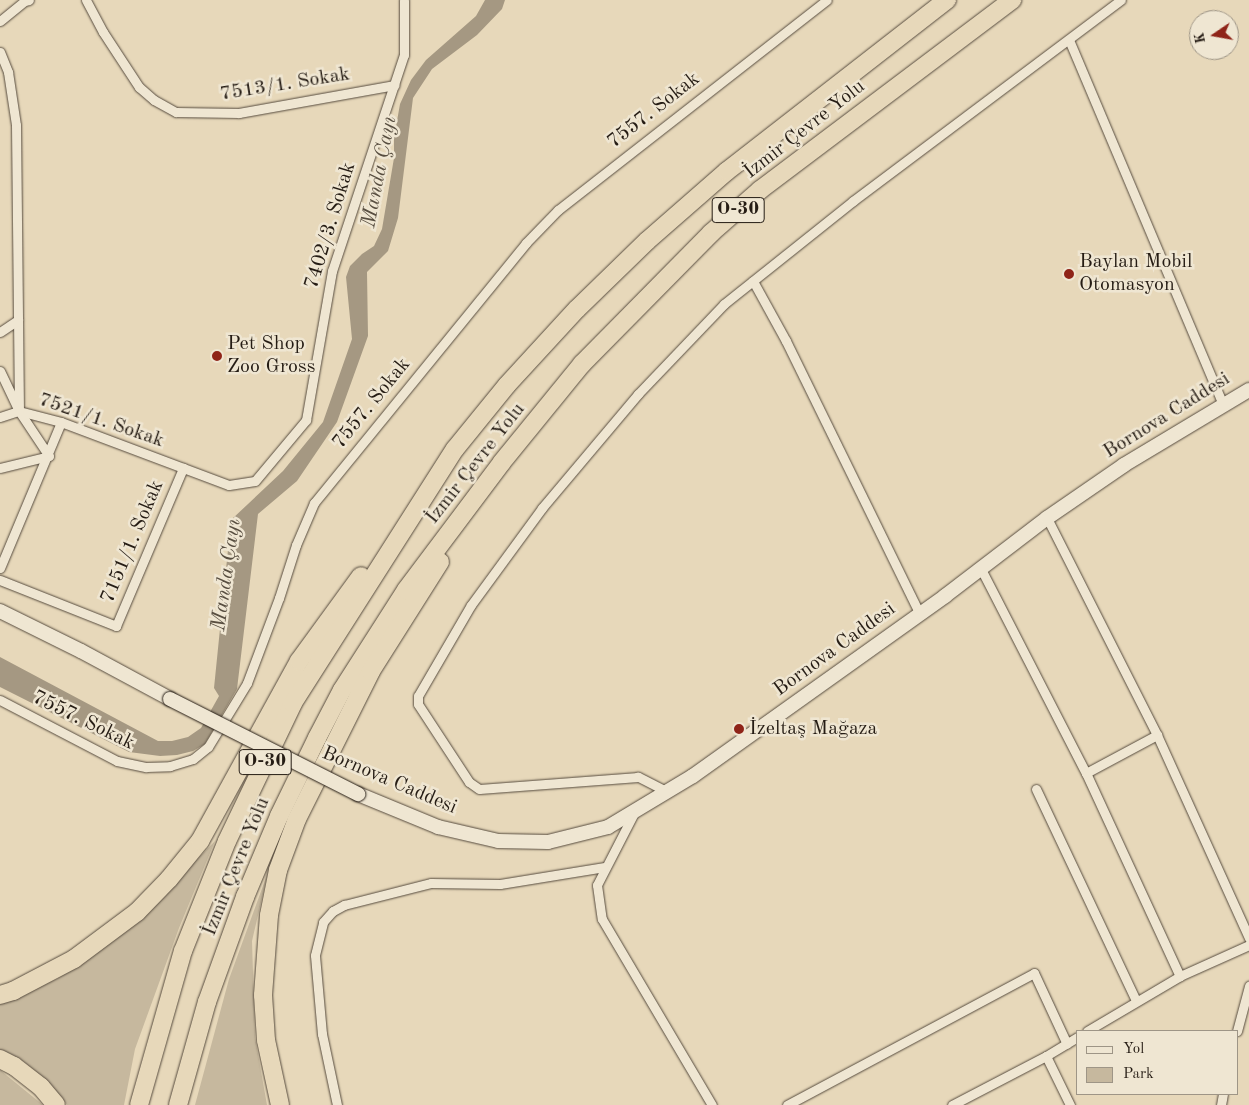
<!DOCTYPE html>
<html>
<head>
<meta charset="utf-8">
<style>
	body { margin:0 }
	#map { position:relative; width:1249px; height:1105px; overflow:hidden; background:#e7d8ba; font-family:"Old Standard TT",serif }
	div>[style] { position:absolute }
	.green>* { inset:0; background:#c6b89e }
	.water>* { inset:0; background:#a59882 }
	.roads { filter:drop-shadow(0 0 1px #564b3e) drop-shadow(0 0 1px #564b3e) }
	.street>* { height:9px; margin:-4.5px; padding:0 4.5px; transform-origin:4.5px; border-radius:4.5px; background:#efe6d2 }
	.secondary>* { height:14px; margin:-7px; padding:0 7px; transform-origin:7px; border-radius:7px; background:#efe6d2 }
	.highway>* { height:18px; margin:-9px; padding:0 9px; transform-origin:9px; border-radius:9px; background:#e7d8ba }
	.bridges { filter:drop-shadow(0 0 1px #251c14) drop-shadow(0 0 1px #251c14) }
	.secondary-bridge>* { height:14px; margin:-7px; padding:0 7px; transform-origin:7px; border-radius:7px; background:#efe6d2 }
	.dots>* { width:14px; height:14px; translate:-50% -50%; box-sizing:border-box; border:2px solid #efe6d2; border-radius:50% }
	span { translate:-50% -50%; white-space:nowrap; text-align:center; line-height:1.15; -webkit-text-stroke:5px #efe6d2; paint-order:stroke }
	.shield-label span { padding:1px 4px; background:#efe6d2; border:1px solid; border-radius:4px; -webkit-text-stroke-width:0 }
	.shield-label { font-size:19px; color:#251c14; font-weight:700 }
	.street-label { font-size:20px; color:#251c14 }
	.poi-label { font-size:20px; color:#251c14 }
	.left { translate:0 -50%; text-align:left }
	.water-label { font-size:21px; color:#584e40; font-style:italic }
	.legend { position:absolute; left:1076px; top:1030px; width:162px; height:65px; box-sizing:border-box; background:#efe6d2; border:1px solid #9e9586; margin:0; padding:6px 9px; list-style:none; font-size:15px; color:#251c14 }
	.legend li { display:flex; align-items:center; gap:10px; height:25px }
	.legend b { width:25px; border:1px solid #9e9586 }
	.north { position:absolute; left:1189px; top:10px; width:50px; height:50px; box-sizing:border-box; background:#efe6d2; border:1px solid #9e9586; border-radius:50%; rotate:258deg; font-size:14px; font-weight:700; line-height:20px; text-align:center; color:#251c14 }
	.north::after { content:''; display:block; margin:auto; width:18px; height:22px; background:#8f2418; clip-path:polygon(50% 0,100% 100%,50% 72%,0 100%) }
</style>
</head>
<body>
<div id="map">
	<div class="green">
		<div style="clip-path:polygon(215px 841px,179px 928px,135px 1049px,124px 1105px,67px 1105px,49px 1083px,24px 1062px,0 1050px,0 1002px,57px 979px,128px 930px)"></div>
		<div style="clip-path:polygon(268px 872px,252px 941px,255px 1037px,267px 1105px,195px 1105px,229px 979px)"></div>
		<div style="clip-path:polygon(0 1070px,43px 1105px,0 1105px)"></div>
	</div>
	<div class="water">
		<div style="clip-path:polygon(485px 0,505px 0,502px 9px,477px 35px,432px 69px,413px 98px,398px 218px,388px 251px,367px 272px,368px 336px,337px 422px,297px 481px,258px 514px,237px 689px,205px 744px,193px 751px,177px 755px,160px 756px,129px 752px,0 687px,0 657px,158px 741px,172px 741px,188px 737px,201px 728px,219px 696px,214px 688px,231px 520px,283px 471px,323px 422px,352px 339px,346px 277px,350px 266px,362px 254px,374px 246px,382px 229px,394px 158px,394px 138px,400px 104px,411px 80px,426px 60px,476px 16px)"></div>
	</div>
	<div class="roads">
		<div class="street">
			<div style="left:86px;top:0;width:36px;rotate:62deg"></div>
			<div style="left:103px;top:32px;width:66px;rotate:56.8deg"></div>
			<div style="left:139px;top:87px;width:20px;rotate:41deg"></div>
			<div style="left:154px;top:100px;width:25px;rotate:29deg"></div>
			<div style="left:176px;top:112px;width:63px;rotate:0.9deg"></div>
			<div style="left:239px;top:113px;width:158px;rotate:-10.2deg"></div>
			<div style="left:0;top:21px;width:32px;rotate:-39deg"></div>
			<div style="left:25px;top:1px;width:4px;rotate:-14deg"></div>
			<div style="left:1069px;top:40px;width:396px;rotate:67.1deg"></div>
			<div style="left:0;top:52px;width:22px;rotate:68deg"></div>
			<div style="left:8px;top:72px;width:54px;rotate:81.4deg"></div>
			<div style="left:16px;top:125px;width:286px;rotate:89.4deg"></div>
			<div style="left:19px;top:411px;width:43px;rotate:14.7deg"></div>
			<div style="left:61px;top:422px;width:179px;rotate:20.6deg"></div>
			<div style="left:229px;top:485px;width:26px;rotate:-9deg"></div>
			<div style="left:255px;top:481px;width:80px;rotate:-50.1deg"></div>
			<div style="left:306px;top:420px;width:151px;rotate:-80.1deg"></div>
			<div style="left:332px;top:271px;width:228px;rotate:-71.6deg"></div>
			<div style="left:404px;top:55px;width:55px;rotate:-90deg"></div>
			<div style="left:753px;top:281px;width:68px;rotate:61.2deg"></div>
			<div style="left:786px;top:341px;width:304px;rotate:63.9deg"></div>
			<div style="left:0;top:332px;width:22px;rotate:-34deg"></div>
			<div style="left:0;top:371px;width:44px;rotate:64.6deg"></div>
			<div style="left:19px;top:411px;width:54px;rotate:56.3deg"></div>
			<div style="left:49px;top:456px;width:50px;rotate:166.2deg"></div>
			<div style="left:0;top:417px;width:20px;rotate:-18deg"></div>
			<div style="left:1047px;top:518px;width:243px;rotate:63.1deg"></div>
			<div style="left:1157px;top:735px;width:223px;rotate:65.6deg"></div>
			<div style="left:980px;top:567px;width:232px;rotate:62.8deg"></div>
			<div style="left:1086px;top:773px;width:224px;rotate:65.2deg"></div>
			<div style="left:0;top:568px;width:158px;rotate:-67.3deg"></div>
			<div style="left:0;top:580px;width:125px;rotate:21.6deg"></div>
			<div style="left:116px;top:626px;width:172px;rotate:-67deg"></div>
			<div style="left:0;top:700px;width:132px;rotate:27.5deg"></div>
			<div style="left:117px;top:761px;width:30px;rotate:12deg"></div>
			<div style="left:146px;top:767px;width:24px;rotate:-2deg"></div>
			<div style="left:170px;top:766px;width:24px;rotate:-17deg"></div>
			<div style="left:193px;top:759px;width:19px;rotate:-39deg"></div>
			<div style="left:208px;top:747px;width:75px;rotate:-58.6deg"></div>
			<div style="left:247px;top:683px;width:91px;rotate:-69.4deg"></div>
			<div style="left:279px;top:598px;width:56px;rotate:-72.2deg"></div>
			<div style="left:296px;top:545px;width:46px;rotate:-66.8deg"></div>
			<div style="left:314px;top:503px;width:335px;rotate:-50.8deg"></div>
			<div style="left:526px;top:243px;width:46px;rotate:-45.9deg"></div>
			<div style="left:558px;top:210px;width:341px;rotate:-38deg"></div>
			<div style="left:1086px;top:773px;width:81px;rotate:-28.2deg"></div>
			<div style="left:1036px;top:789px;width:234px;rotate:64.7deg"></div>
			<div style="left:668px;top:792px;width:34px;rotate:-153deg"></div>
			<div style="left:638px;top:777px;width:159px;rotate:175.7deg"></div>
			<div style="left:479px;top:789px;width:12px;rotate:-145deg"></div>
			<div style="left:469px;top:782px;width:93px;rotate:-123.2deg"></div>
			<div style="left:418px;top:704px;width:8px;rotate:-90deg"></div>
			<div style="left:418px;top:696px;width:105px;rotate:-59.8deg"></div>
			<div style="left:471px;top:605px;width:120px;rotate:-53.8deg"></div>
			<div style="left:542px;top:508px;width:149px;rotate:-49.9deg"></div>
			<div style="left:638px;top:394px;width:124px;rotate:-46.3deg"></div>
			<div style="left:724px;top:304px;width:165px;rotate:-38.6deg"></div>
			<div style="left:853px;top:201px;width:335px;rotate:-36.9deg"></div>
			<div style="left:634px;top:813px;width:81px;rotate:117.2deg"></div>
			<div style="left:597px;top:885px;width:34px;rotate:82deg"></div>
			<div style="left:602px;top:919px;width:216px;rotate:59.4deg"></div>
			<div style="left:1087px;top:1031px;width:108px;rotate:-30.6deg"></div>
			<div style="left:1180px;top:976px;width:76px;rotate:-24.2deg"></div>
			<div style="left:1237px;top:1031px;width:47px;rotate:-75.1deg"></div>
			<div style="left:1046px;top:1056px;width:55px;rotate:63.9deg"></div>
			<div style="left:337px;top:1105px;width:73px;rotate:-101.9deg"></div>
			<div style="left:322px;top:1034px;width:79px;rotate:-95.1deg"></div>
			<div style="left:315px;top:955px;width:34px;rotate:-76deg"></div>
			<div style="left:323px;top:922px;width:15px;rotate:-48deg"></div>
			<div style="left:333px;top:911px;width:13px;rotate:-29deg"></div>
			<div style="left:344px;top:905px;width:90px;rotate:-14.2deg"></div>
			<div style="left:431px;top:883px;width:69px;rotate:0.8deg"></div>
			<div style="left:500px;top:884px;width:106px;rotate:-9.2deg"></div>
			<div style="left:787px;top:1105px;width:280px;rotate:-28.1deg"></div>
			<div style="left:1034px;top:973px;width:78px;rotate:65.1deg"></div>
			<div style="left:952px;top:1105px;width:106px;rotate:-27.5deg"></div>
			<div style="left:1046px;top:1056px;width:37px;rotate:-31deg"></div>
			<div style="left:1221px;top:1105px;width:11px;rotate:-80deg"></div>
		</div>
		<div class="secondary">
			<div style="left:0;top:611px;width:90px;rotate:26.3deg"></div>
			<div style="left:81px;top:651px;width:101px;rotate:28.3deg"></div>
			<div style="left:358px;top:794px;width:87px;rotate:22.4deg"></div>
			<div style="left:438px;top:827px;width:62px;rotate:13.1deg"></div>
			<div style="left:498px;top:841px;width:50px;rotate:1.1deg"></div>
			<div style="left:548px;top:842px;width:62px;rotate:-14deg"></div>
			<div style="left:608px;top:827px;width:99px;rotate:-31deg"></div>
			<div style="left:693px;top:776px;width:310px;rotate:-35.5deg"></div>
			<div style="left:945px;top:596px;width:128px;rotate:-37.4deg"></div>
			<div style="left:1047px;top:518px;width:93px;rotate:-34.5deg"></div>
			<div style="left:1124px;top:465px;width:146px;rotate:-31deg"></div>
		</div>
		<div class="highway">
			<div style="left:0;top:995px;width:14px;rotate:-17deg"></div>
			<div style="left:13px;top:991px;width:69px;rotate:-27.7deg"></div>
			<div style="left:74px;top:959px;width:79px;rotate:-36.7deg"></div>
			<div style="left:137px;top:912px;width:46px;rotate:-45.9deg"></div>
			<div style="left:169px;top:879px;width:49px;rotate:-50.8deg"></div>
			<div style="left:200px;top:841px;width:205px;rotate:-61.2deg"></div>
			<div style="left:299px;top:661px;width:105px;rotate:-53.9deg"></div>
			<div style="left:0;top:1059px;width:16px;rotate:27deg"></div>
			<div style="left:14px;top:1066px;width:34px;rotate:38deg"></div>
			<div style="left:41px;top:1087px;width:23px;rotate:50deg"></div>
			<div style="left:139px;top:1105px;width:160px;rotate:-74.1deg"></div>
			<div style="left:183px;top:951px;width:118px;rotate:-68.2deg"></div>
			<div style="left:227px;top:841px;width:153px;rotate:-64.4deg"></div>
			<div style="left:293px;top:703px;width:301px;rotate:-57.5deg"></div>
			<div style="left:455px;top:449px;width:82px;rotate:-50.9deg"></div>
			<div style="left:507px;top:385px;width:103px;rotate:-47.4deg"></div>
			<div style="left:577px;top:309px;width:98px;rotate:-44.2deg"></div>
			<div style="left:647px;top:241px;width:106px;rotate:-41.2deg"></div>
			<div style="left:727px;top:171px;width:279px;rotate:-37.9deg"></div>
			<div style="left:178px;top:1105px;width:107px;rotate:-74.3deg"></div>
			<div style="left:207px;top:1002px;width:112px;rotate:-70.1deg"></div>
			<div style="left:245px;top:897px;width:88px;rotate:-67.2deg"></div>
			<div style="left:279px;top:816px;width:87px;rotate:-64deg"></div>
			<div style="left:317px;top:738px;width:54px;rotate:-62.5deg"></div>
			<div style="left:342px;top:690px;width:119px;rotate:-57.4deg"></div>
			<div style="left:406px;top:590px;width:160px;rotate:-53.1deg"></div>
			<div style="left:502px;top:462px;width:127px;rotate:-50.8deg"></div>
			<div style="left:582px;top:364px;width:184px;rotate:-45.4deg"></div>
			<div style="left:711px;top:233px;width:65px;rotate:-41.3deg"></div>
			<div style="left:760px;top:190px;width:316px;rotate:-37deg"></div>
			<div style="left:280px;top:1105px;width:66px;rotate:-102.2deg"></div>
			<div style="left:266px;top:1040px;width:45px;rotate:-93.8deg"></div>
			<div style="left:263px;top:995px;width:80px;rotate:-85.7deg"></div>
			<div style="left:269px;top:915px;width:46px;rotate:-78.7deg"></div>
			<div style="left:278px;top:870px;width:54px;rotate:-69.6deg"></div>
			<div style="left:297px;top:819px;width:165px;rotate:-63.4deg"></div>
			<div style="left:371px;top:671px;width:129px;rotate:-57.7deg"></div>
		</div>
	</div>
	<div class="bridges">
		<div class="secondary-bridge">
			<div style="left:170px;top:699px;width:211px;rotate:26.8deg"></div>
		</div>
	</div>
	<div class="dots">
		<div style="left:1069px;top:274px;background:#8f2418"></div>
		<div style="left:217px;top:356px;background:#8f2418"></div>
		<div style="left:739px;top:729px;background:#8f2418"></div>
	</div>
	<div class="shield-label">
		<span style="left:738px;top:210px">O-30</span>
		<span style="left:265px;top:762px">O-30</span>
	</div>
	<div class="street-label">
		<span style="left:285px;top:85px;rotate:-9deg">7513/1. Sokak</span>
		<span style="left:654px;top:111px;rotate:-38deg">7557. Sokak</span>
		<span style="left:805px;top:130px;rotate:-38deg">İzmir Çevre Yolu</span>
		<span style="left:331px;top:226px;rotate:-73deg">7402/3. Sokak</span>
		<span style="left:372px;top:404px;rotate:-51deg">7557. Sokak</span>
		<span style="left:1167px;top:416px;rotate:-32deg">Bornova Caddesi</span>
		<span style="left:101px;top:421px;rotate:19deg">7521/1. Sokak</span>
		<span style="left:476px;top:464px;rotate:-52deg">İzmir Çevre Yolu</span>
		<span style="left:133px;top:542px;rotate:-67deg">7151/1. Sokak</span>
		<span style="left:835px;top:650px;rotate:-36deg">Bornova Caddesi</span>
		<span style="left:83px;top:721px;rotate:26deg">7557. Sokak</span>
		<span style="left:389px;top:781px;rotate:23deg">Bornova Caddesi</span>
		<span style="left:237px;top:867px;rotate:-68deg">İzmir Çevre Yolu</span>
	</div>
	<div class="poi-label">
		<span class="left" style="left:1079px;top:274px">Baylan Mobil<br>Otomasyon</span>
		<span class="left" style="left:227px;top:356px">Pet Shop<br>Zoo Gross</span>
		<span class="left" style="left:749px;top:729px">İzeltaş Mağaza</span>
	</div>
	<div class="water-label">
		<span style="left:380px;top:172px;rotate:-79deg">Manda Çayı</span>
		<span style="left:227px;top:575px;rotate:-82deg">Manda Çayı</span>
	</div>
	<ul class="legend">
	<li><b style="height:6px;background:#efe6d2"></b>Yol</li>
	<li><b style="height:14px;background:#c6b89e"></b>Park</li>
	</ul>
	<div class="north">K</div>
</div>
</body>
</html>
